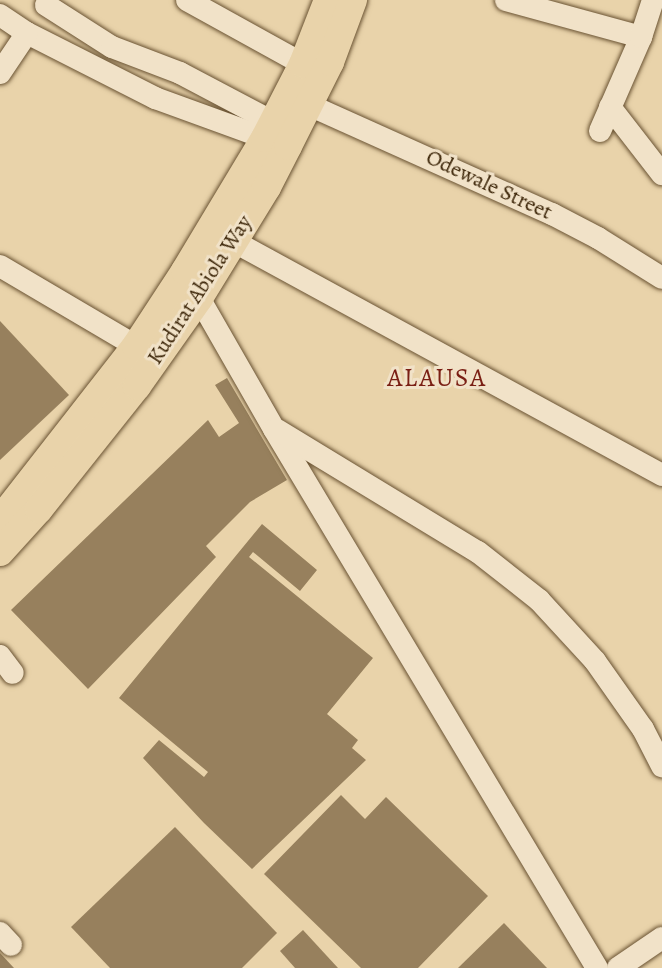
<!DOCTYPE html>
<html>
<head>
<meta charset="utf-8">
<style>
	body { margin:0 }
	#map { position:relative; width:662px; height:968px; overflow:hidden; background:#e9d3aa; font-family:Alegreya,serif }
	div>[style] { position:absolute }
	.building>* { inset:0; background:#97805d }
	.roads { filter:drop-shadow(0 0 2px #695232) drop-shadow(0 0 2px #695232) }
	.minor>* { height:22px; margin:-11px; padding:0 11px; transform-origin:11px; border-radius:11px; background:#f1e2c8 }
	.major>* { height:28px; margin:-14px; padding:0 14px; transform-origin:14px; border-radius:14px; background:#e9d3aa }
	span { translate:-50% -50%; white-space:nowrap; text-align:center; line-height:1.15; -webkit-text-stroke:6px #f1e2c8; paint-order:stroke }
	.street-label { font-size:22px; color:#3e270a }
	.quarter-label { font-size:26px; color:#7a1f14; letter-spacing:1.5px }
</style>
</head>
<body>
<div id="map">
	<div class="building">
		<div style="clip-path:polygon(0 321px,69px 395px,0 460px)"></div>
		<div style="clip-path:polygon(227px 378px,287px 480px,250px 502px,206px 546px,216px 557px,88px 689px,11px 610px,208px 420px,219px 437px,239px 423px,215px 385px)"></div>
		<div style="clip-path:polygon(262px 524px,317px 570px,300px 591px,253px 552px,249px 557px,373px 658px,327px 714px,358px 740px,352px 748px,366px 760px,252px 869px,204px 823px,143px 758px,159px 740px,204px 777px,208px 772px,119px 698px)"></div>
		<div style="clip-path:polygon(341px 795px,365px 819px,386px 797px,488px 896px,418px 968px,361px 968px,264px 874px)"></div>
		<div style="clip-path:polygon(175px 827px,277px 933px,242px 968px,110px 968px,71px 927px)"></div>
		<div style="clip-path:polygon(504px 923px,547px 968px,458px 968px)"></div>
		<div style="clip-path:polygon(303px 930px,338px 968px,295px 968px,280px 951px)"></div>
		<div style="clip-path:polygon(0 953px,14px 968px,0 968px)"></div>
	</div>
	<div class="roads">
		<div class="minor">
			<div style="left:187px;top:0;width:132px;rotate:28.9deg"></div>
			<div style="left:506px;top:0;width:140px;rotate:15.3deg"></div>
			<div style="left:46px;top:5px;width:78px;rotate:32.5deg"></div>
			<div style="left:112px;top:47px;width:73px;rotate:20.9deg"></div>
			<div style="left:180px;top:73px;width:105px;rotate:27.8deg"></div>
			<div style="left:0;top:15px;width:32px;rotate:34deg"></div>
			<div style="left:27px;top:33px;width:144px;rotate:26.9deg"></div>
			<div style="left:155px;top:98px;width:117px;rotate:20deg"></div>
			<div style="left:0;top:73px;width:48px;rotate:-56deg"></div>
			<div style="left:309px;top:105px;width:266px;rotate:24.2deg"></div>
			<div style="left:552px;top:214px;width:52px;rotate:27.6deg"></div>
			<div style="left:598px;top:238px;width:75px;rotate:32deg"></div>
			<div style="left:610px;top:107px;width:85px;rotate:52.2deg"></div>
			<div style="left:600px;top:131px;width:103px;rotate:-66.4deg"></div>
			<div style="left:641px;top:37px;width:39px;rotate:-72deg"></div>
			<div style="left:233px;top:241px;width:489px;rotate:28.6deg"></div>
			<div style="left:0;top:266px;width:158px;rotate:30.5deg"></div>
			<div style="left:199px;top:298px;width:151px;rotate:60.2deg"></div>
			<div style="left:274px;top:429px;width:628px;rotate:59.07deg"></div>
			<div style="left:277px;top:430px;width:235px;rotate:31.3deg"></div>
			<div style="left:478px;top:552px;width:78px;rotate:38.2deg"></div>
			<div style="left:539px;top:600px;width:83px;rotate:47.4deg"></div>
			<div style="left:595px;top:661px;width:83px;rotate:54.8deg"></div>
			<div style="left:643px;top:729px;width:42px;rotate:62.8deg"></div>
			<div style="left:0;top:656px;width:21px;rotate:53deg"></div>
			<div style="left:0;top:933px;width:16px;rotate:47deg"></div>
			<div style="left:618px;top:968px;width:53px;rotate:-34.3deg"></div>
		</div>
		<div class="major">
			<div style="left:0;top:520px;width:221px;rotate:-52deg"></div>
			<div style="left:136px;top:346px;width:90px;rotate:-56.8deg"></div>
			<div style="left:185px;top:271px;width:155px;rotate:-59deg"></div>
			<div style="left:265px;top:138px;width:83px;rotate:-62.8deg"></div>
			<div style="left:303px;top:64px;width:69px;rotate:-68.7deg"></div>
			<div style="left:0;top:552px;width:58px;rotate:-47.8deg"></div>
			<div style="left:39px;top:509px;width:157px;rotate:-51.5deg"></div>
			<div style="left:137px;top:386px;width:108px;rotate:-54.8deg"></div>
			<div style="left:199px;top:298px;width:130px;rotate:-58.5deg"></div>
			<div style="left:267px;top:187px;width:46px;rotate:-62.9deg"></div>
			<div style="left:288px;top:146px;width:94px;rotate:-63.4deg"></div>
			<div style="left:330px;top:62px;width:66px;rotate:-69.6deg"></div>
		</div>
	</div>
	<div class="street-label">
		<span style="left:489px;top:185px;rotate:25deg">Odewale Street</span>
		<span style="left:200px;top:290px;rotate:-57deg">Kudirat Abiola Way</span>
	</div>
	<div class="quarter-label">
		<span style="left:437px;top:378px">ALAUSA</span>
	</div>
</div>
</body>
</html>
